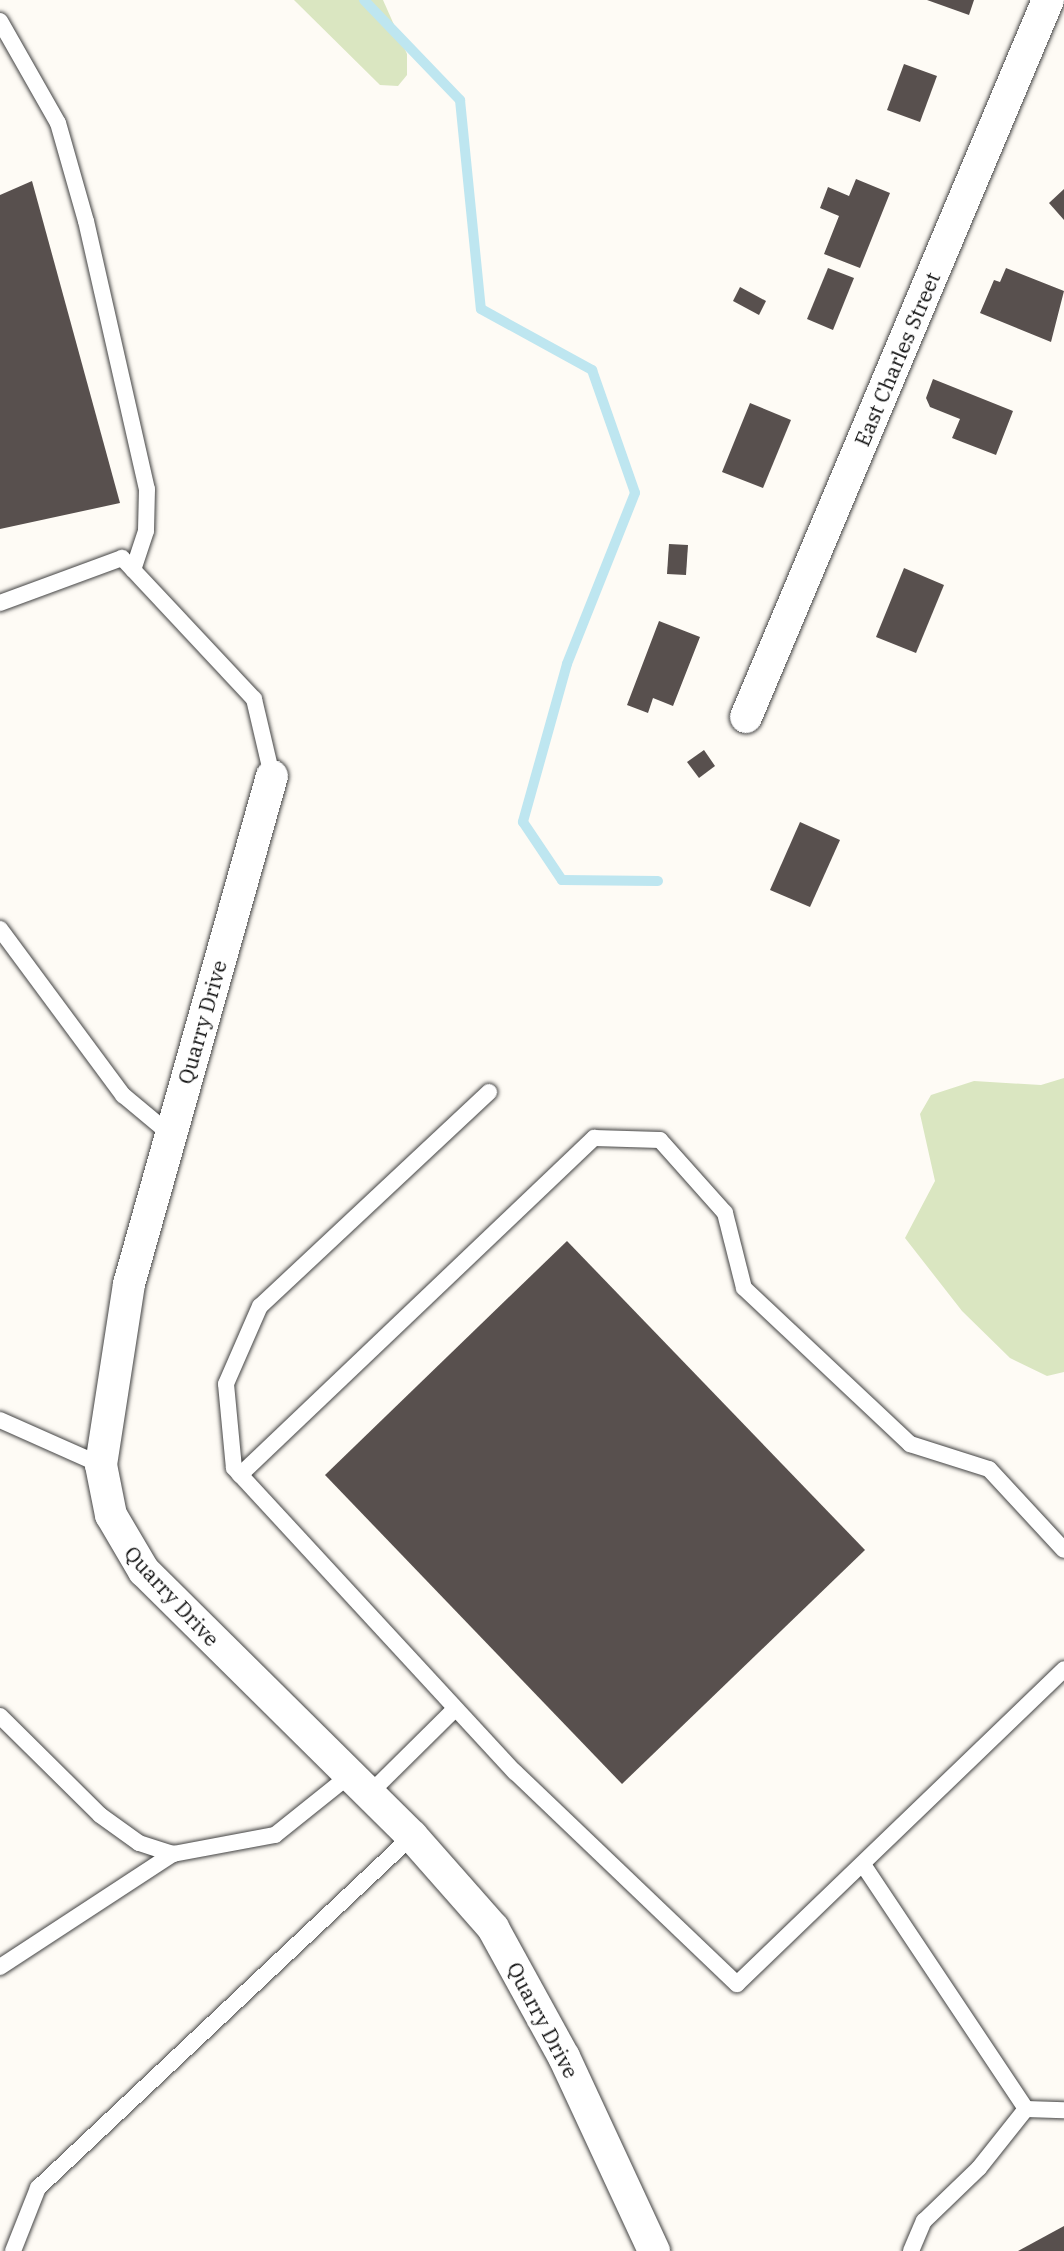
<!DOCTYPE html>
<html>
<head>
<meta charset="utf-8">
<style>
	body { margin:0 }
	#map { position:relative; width:1064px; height:2251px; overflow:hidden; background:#fefbf5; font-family:"IBM Plex Serif",serif }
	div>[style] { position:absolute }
	.green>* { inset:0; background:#dae6c1 }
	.stream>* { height:10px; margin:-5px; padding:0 5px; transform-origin:5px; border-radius:5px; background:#bee6f0 }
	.building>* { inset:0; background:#58504e }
	.roads { filter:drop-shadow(0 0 2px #434343) drop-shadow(0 0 2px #434343) }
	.lane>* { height:16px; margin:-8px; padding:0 8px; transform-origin:8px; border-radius:8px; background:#fff }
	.street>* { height:32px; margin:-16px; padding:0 16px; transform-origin:16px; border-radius:16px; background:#fff }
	span { translate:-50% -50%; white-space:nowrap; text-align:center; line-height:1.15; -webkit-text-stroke:7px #fff; paint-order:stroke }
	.street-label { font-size:21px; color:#101010 }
</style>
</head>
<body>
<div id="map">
	<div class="green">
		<div style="clip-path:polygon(294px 0,383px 0,407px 54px,407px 75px,398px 86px,380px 85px)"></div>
		<div style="clip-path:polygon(1064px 1078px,1064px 1372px,1047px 1376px,1010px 1358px,962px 1311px,905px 1238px,935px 1181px,920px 1114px,931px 1095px,974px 1081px,1041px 1085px)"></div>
	</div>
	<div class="stream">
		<div style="left:364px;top:0;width:139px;rotate:46.2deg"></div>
		<div style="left:460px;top:100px;width:210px;rotate:84.3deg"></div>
		<div style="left:481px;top:309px;width:127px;rotate:28.8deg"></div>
		<div style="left:592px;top:370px;width:130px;rotate:70.7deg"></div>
		<div style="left:635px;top:493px;width:184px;rotate:111.7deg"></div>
		<div style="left:567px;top:664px;width:164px;rotate:105.6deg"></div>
		<div style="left:523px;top:822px;width:70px;rotate:56.1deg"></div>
		<div style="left:562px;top:880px;width:96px;rotate:0.6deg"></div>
	</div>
	<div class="building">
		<div style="clip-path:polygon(927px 0,974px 0,969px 15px)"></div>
		<div style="clip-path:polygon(904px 64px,937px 76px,920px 122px,887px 110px)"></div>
		<div style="clip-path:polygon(856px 179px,890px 193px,860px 268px,824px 254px,839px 216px,820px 208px,828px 187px,849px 196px)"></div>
		<div style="clip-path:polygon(32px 181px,120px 503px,0 529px,0 195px)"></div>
		<div style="clip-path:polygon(1064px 189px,1064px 220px,1049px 203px)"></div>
		<div style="clip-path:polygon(828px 268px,854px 278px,833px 330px,807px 319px)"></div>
		<div style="clip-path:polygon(1006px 268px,1064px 291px,1051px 342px,980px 313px,994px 280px,1000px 282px)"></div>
		<div style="clip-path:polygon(740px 287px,766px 301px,759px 315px,733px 301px)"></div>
		<div style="clip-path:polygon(933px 379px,1013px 411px,996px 455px,952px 438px,960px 419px,930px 407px,926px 398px)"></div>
		<div style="clip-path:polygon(750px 403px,791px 420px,763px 488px,722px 472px)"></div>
		<div style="clip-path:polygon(669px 544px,688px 545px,686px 575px,667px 574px)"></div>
		<div style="clip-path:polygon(904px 568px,944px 585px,916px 653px,876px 637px)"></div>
		<div style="clip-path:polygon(659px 621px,700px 637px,673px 706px,653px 698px,648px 713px,627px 705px)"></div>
		<div style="clip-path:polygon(704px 750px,715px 766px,699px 778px,687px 762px)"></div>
		<div style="clip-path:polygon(800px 822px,840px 840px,810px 907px,770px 890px)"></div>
		<div style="clip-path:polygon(567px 1241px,865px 1550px,622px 1784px,325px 1475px)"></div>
		<div style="clip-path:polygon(1064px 2226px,1064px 2251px,1018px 2251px)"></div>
	</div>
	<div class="roads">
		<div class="lane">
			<div style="left:0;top:21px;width:117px;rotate:60.4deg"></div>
			<div style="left:58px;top:123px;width:102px;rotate:74.1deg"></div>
			<div style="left:86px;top:221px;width:275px;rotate:77.2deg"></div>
			<div style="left:147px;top:489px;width:42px;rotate:91.4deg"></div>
			<div style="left:146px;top:531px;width:41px;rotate:108.4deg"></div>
			<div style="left:0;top:603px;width:130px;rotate:-20.2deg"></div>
			<div style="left:122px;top:558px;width:193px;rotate:46.9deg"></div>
			<div style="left:254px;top:699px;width:79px;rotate:76.8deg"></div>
			<div style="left:0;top:929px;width:207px;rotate:53.5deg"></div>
			<div style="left:123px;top:1095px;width:62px;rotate:39.8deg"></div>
			<div style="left:489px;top:1092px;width:313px;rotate:136.9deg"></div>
			<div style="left:260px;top:1306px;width:85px;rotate:113.6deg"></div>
			<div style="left:226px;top:1384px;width:84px;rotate:84.6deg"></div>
			<div style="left:234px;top:1468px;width:414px;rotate:47.3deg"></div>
			<div style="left:515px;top:1772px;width:307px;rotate:43.7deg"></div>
			<div style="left:737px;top:1984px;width:454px;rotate:-43.9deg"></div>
			<div style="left:0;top:1420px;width:111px;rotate:24deg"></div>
			<div style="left:240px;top:1475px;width:489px;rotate:-43.6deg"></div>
			<div style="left:594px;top:1138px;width:66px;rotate:1.7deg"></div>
			<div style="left:660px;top:1140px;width:98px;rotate:48.3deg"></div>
			<div style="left:725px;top:1213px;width:77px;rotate:75.8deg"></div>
			<div style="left:744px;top:1288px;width:228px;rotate:43.2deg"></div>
			<div style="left:910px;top:1444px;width:83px;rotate:17.6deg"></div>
			<div style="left:989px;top:1469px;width:110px;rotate:47.2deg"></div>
			<div style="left:0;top:1716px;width:141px;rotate:44.7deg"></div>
			<div style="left:100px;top:1815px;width:48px;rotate:35.7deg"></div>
			<div style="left:139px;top:1843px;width:36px;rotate:18deg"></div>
			<div style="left:173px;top:1854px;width:104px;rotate:-10.6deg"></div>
			<div style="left:275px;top:1835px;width:96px;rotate:-38.7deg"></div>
			<div style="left:369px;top:1794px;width:121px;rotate:-44.7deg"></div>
			<div style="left:864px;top:1866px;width:292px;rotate:56.3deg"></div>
			<div style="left:0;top:1967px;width:207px;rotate:-33.2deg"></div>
			<div style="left:13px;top:2251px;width:68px;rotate:-68.4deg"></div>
			<div style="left:38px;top:2188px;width:514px;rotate:-43.26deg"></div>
			<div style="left:911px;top:2251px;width:33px;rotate:-67deg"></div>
			<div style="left:924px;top:2221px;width:76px;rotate:-43.9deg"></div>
			<div style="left:979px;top:2168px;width:75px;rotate:-51.5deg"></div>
			<div style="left:1026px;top:2109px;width:38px;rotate:2deg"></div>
		</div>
		<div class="street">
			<div style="left:746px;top:717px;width:778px;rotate:-67.16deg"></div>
			<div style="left:272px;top:776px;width:528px;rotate:105.72deg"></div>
			<div style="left:129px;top:1284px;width:183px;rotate:98.8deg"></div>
			<div style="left:101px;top:1465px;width:51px;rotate:78.7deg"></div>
			<div style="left:111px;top:1515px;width:65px;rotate:59.5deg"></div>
			<div style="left:144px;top:1571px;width:377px;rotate:44.7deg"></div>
			<div style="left:412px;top:1836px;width:123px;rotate:48.6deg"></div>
			<div style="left:493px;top:1928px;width:147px;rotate:61.2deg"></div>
			<div style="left:564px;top:2057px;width:214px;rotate:65.1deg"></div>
		</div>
	</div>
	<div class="street-label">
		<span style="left:897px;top:359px;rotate:-67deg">East Charles Street</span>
		<span style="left:202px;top:1022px;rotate:-74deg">Quarry Drive</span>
		<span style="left:172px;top:1596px;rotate:47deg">Quarry Drive</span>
		<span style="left:543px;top:2020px;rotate:62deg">Quarry Drive</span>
	</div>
</div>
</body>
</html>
